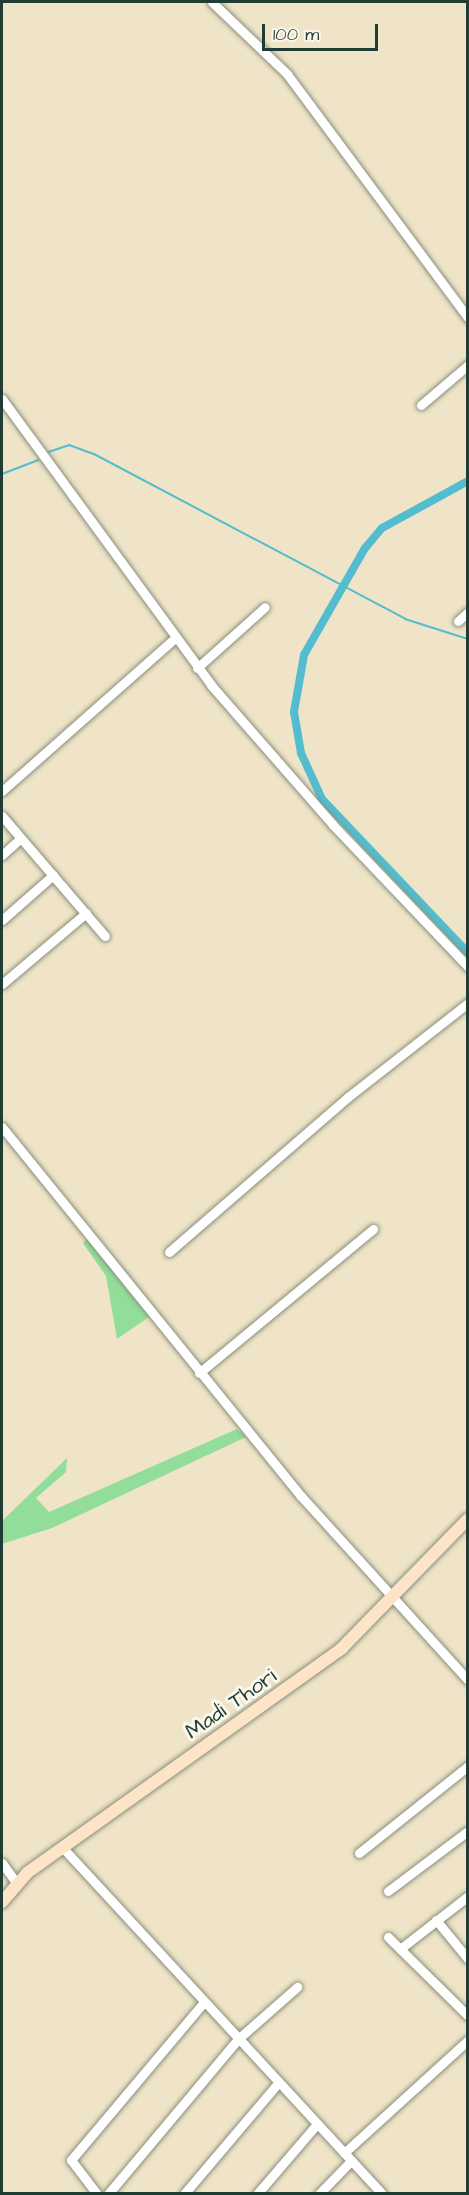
<!DOCTYPE html>
<html>
<head>
<meta charset="utf-8">
<style>
	body { margin:0 }
	#map { position:relative; width:469px; height:2195px; overflow:hidden; background:#efe4c7; font-family:"Architects Daughter",sans-serif }
	div>[style] { position:absolute }
	.green>* { inset:0; background:#93dd9a }
	.stream>* { height:2px; margin:-1px; padding:0 1px; transform-origin:1px; border-radius:1px; background:#53bdcf }
	.canal>* { height:8px; margin:-4px; padding:0 4px; transform-origin:4px; border-radius:4px; background:#53bdcf }
	.roads { filter:drop-shadow(0 0 2px #87907e) drop-shadow(0 0 2px #87907e) }
	.minor>* { height:9px; margin:-4.5px; padding:0 4.5px; transform-origin:4.5px; border-radius:4.5px; background:#fff }
	.secondary>* { height:12px; margin:-6px; padding:0 6px; transform-origin:6px; border-radius:6px; background:#fee4c6 }
	span { translate:-50% -50%; white-space:nowrap; text-align:center; line-height:1.15; -webkit-text-stroke:6px #fbf7ec; paint-order:stroke }
	.street-label { font-size:22px; color:#1f3d34 }
	.frame { position:absolute; inset:0; border:3px solid #1f3d34; pointer-events:none }
	.scale { position:absolute; left:262px; top:24px; width:116px; height:27px; box-sizing:border-box; border:3px solid #1f3d34; border-top:0; padding-left:8px; font-size:18px; line-height:21px; white-space:nowrap; color:#1f3d34; -webkit-text-stroke:4px #fbf7ec; paint-order:stroke }
</style>
</head>
<body>
<div id="map">
	<div class="green">
		<div style="clip-path:polygon(87px 1239px,149px 1317px,117px 1339px,106px 1276px,83px 1243px)"></div>
		<div style="clip-path:polygon(237px 1429px,246px 1437px,52px 1528px,2px 1544px,2px 1521px,67px 1458px,66px 1472px,36px 1498px,49px 1512px)"></div>
	</div>
	<div class="stream">
		<div style="left:48px;top:452px;width:22px;rotate:-18deg"></div>
		<div style="left:69px;top:445px;width:27px;rotate:20deg"></div>
		<div style="left:94px;top:454px;width:352px;rotate:27.9deg"></div>
		<div style="left:405px;top:619px;width:66px;rotate:17.6deg"></div>
		<div style="left:2px;top:474px;width:39px;rotate:-21deg"></div>
	</div>
	<div class="canal">
		<div style="left:468px;top:481px;width:98px;rotate:151.3deg"></div>
		<div style="left:382px;top:528px;width:26px;rotate:130deg"></div>
		<div style="left:365px;top:548px;width:123px;rotate:119.7deg"></div>
		<div style="left:304px;top:655px;width:58px;rotate:100deg"></div>
		<div style="left:294px;top:712px;width:42px;rotate:80.3deg"></div>
		<div style="left:301px;top:753px;width:51px;rotate:65.5deg"></div>
		<div style="left:322px;top:799px;width:212px;rotate:46.5deg"></div>
	</div>
	<div class="roads">
		<div class="minor">
			<div style="left:212px;top:2px;width:104px;rotate:43.8deg"></div>
			<div style="left:287px;top:74px;width:304px;rotate:53.4deg"></div>
			<div style="left:2px;top:399px;width:354px;rotate:53.8deg"></div>
			<div style="left:211px;top:685px;width:186px;rotate:48.9deg"></div>
			<div style="left:333px;top:825px;width:196px;rotate:46.4deg"></div>
			<div style="left:421px;top:405px;width:62px;rotate:-40.4deg"></div>
			<div style="left:458px;top:621px;width:13px;rotate:-42deg"></div>
			<div style="left:197px;top:668px;width:91px;rotate:-41.9deg"></div>
			<div style="left:2px;top:791px;width:230px;rotate:-41.5deg"></div>
			<div style="left:2px;top:816px;width:158px;rotate:49.4deg"></div>
			<div style="left:2px;top:855px;width:25px;rotate:-42deg"></div>
			<div style="left:2px;top:920px;width:68px;rotate:-41.4deg"></div>
			<div style="left:2px;top:984px;width:110px;rotate:-40.2deg"></div>
			<div style="left:2px;top:1127px;width:475px;rotate:51deg"></div>
			<div style="left:301px;top:1496px;width:248px;rotate:47.8deg"></div>
			<div style="left:169px;top:1252px;width:237px;rotate:-40.9deg"></div>
			<div style="left:348px;top:1097px;width:152px;rotate:-38.1deg"></div>
			<div style="left:199px;top:1373px;width:226px;rotate:-39.6deg"></div>
			<div style="left:63px;top:1848px;width:471px;rotate:47.3deg"></div>
			<div style="left:359px;top:1853px;width:139px;rotate:-38.6deg"></div>
			<div style="left:2px;top:1863px;width:24px;rotate:54deg"></div>
			<div style="left:388px;top:1891px;width:100px;rotate:-36.9deg"></div>
			<div style="left:436px;top:1920px;width:50px;rotate:50.6deg"></div>
			<div style="left:388px;top:1937px;width:112px;rotate:44.6deg"></div>
			<div style="left:400px;top:1949px;width:86px;rotate:-37.9deg"></div>
			<div style="left:344px;top:2153px;width:168px;rotate:-42.3deg"></div>
			<div style="left:97px;top:2194px;width:43px;rotate:-127.4deg"></div>
			<div style="left:71px;top:2160px;width:207px;rotate:-49.9deg"></div>
			<div style="left:108px;top:2194px;width:202px;rotate:-50deg"></div>
			<div style="left:238px;top:2039px;width:79px;rotate:-41.4deg"></div>
			<div style="left:184px;top:2194px;width:145px;rotate:-49.7deg"></div>
			<div style="left:257px;top:2194px;width:92px;rotate:-49.4deg"></div>
			<div style="left:319px;top:2194px;width:46px;rotate:-45.9deg"></div>
		</div>
		<div class="secondary">
			<div style="left:2px;top:1902px;width:38px;rotate:-49deg"></div>
			<div style="left:27px;top:1873px;width:387px;rotate:-35.5deg"></div>
			<div style="left:342px;top:1648px;width:180px;rotate:-45.7deg"></div>
		</div>
	</div>
	<div class="street-label">
		<span style="left:231px;top:1704px;rotate:-35deg">Madi Thori</span>
	</div>
	<div class="frame"></div>
	<div class="scale">100 m</div>
</div>
</body>
</html>
